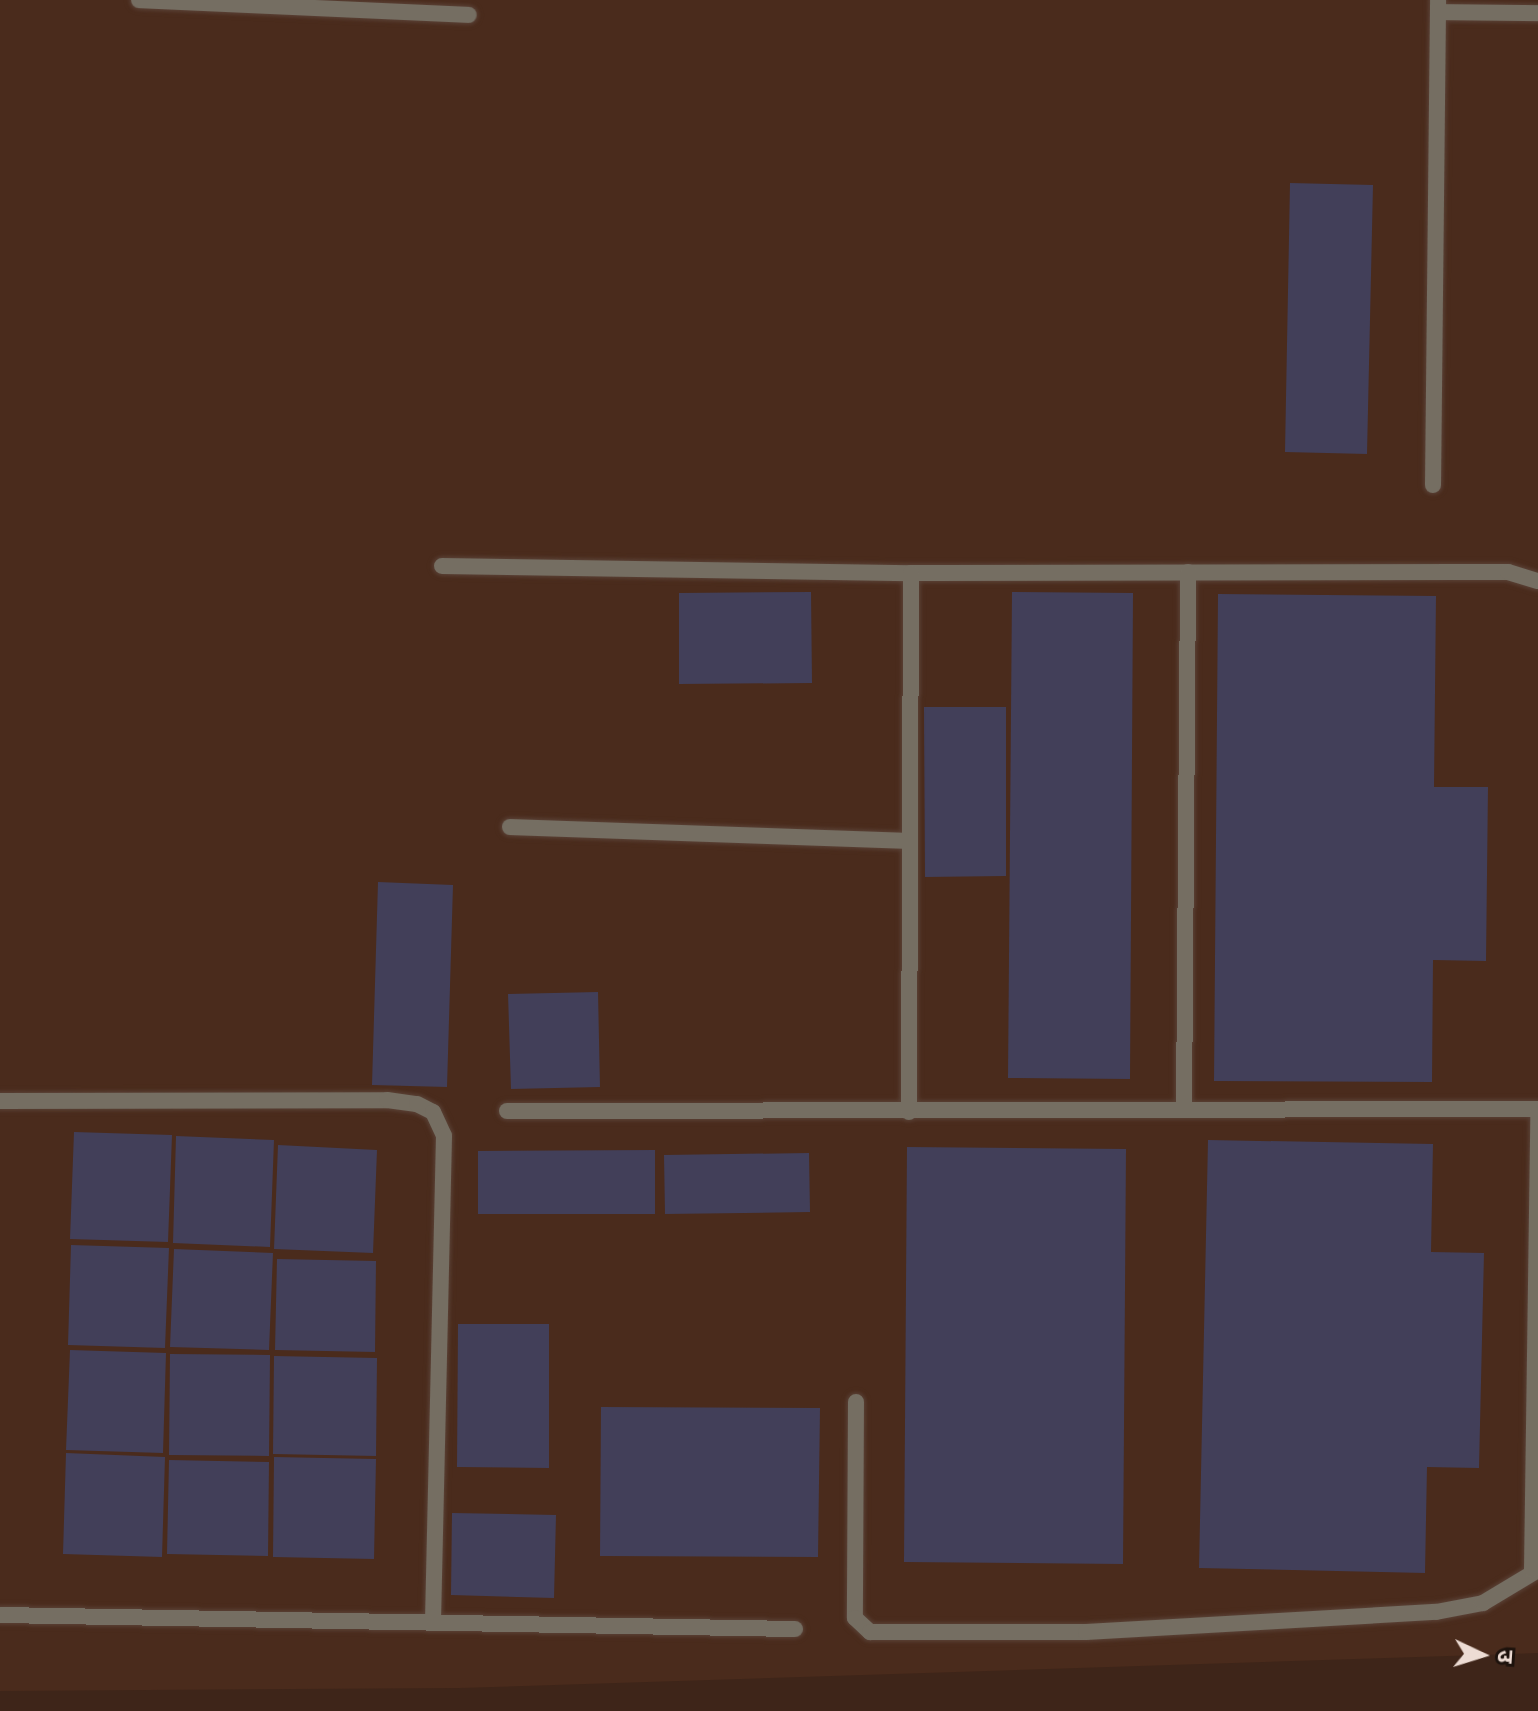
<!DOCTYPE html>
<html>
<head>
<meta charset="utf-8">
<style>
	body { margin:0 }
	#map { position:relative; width:1538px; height:1711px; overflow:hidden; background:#3e2519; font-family:Commissioner,"Noto Sans Devanagari",sans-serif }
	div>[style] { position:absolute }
	.built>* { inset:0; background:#4a2b1c }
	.building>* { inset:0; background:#423f59 }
	.roads { filter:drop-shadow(0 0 2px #5a4237) drop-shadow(0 0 2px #5a4237) }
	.lane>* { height:16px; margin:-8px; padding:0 8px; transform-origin:8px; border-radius:8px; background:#756e62 }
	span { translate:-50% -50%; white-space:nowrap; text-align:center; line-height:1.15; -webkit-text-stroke:8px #1d120c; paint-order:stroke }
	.north { position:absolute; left:1442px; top:1615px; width:80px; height:80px; -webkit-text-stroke:6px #1d120c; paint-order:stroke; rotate:94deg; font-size:22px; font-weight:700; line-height:32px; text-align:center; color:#eddcd4 }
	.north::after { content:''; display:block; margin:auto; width:28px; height:36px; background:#eddcd4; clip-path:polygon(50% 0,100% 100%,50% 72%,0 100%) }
</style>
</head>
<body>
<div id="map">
	<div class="built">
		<div style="clip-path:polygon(0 0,1538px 0,1538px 1653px,460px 1688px,0 1691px)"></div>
	</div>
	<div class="building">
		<div style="clip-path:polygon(1290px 183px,1373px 185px,1367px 454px,1285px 452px)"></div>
		<div style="clip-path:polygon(811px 592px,812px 683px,679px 684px,679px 593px)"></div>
		<div style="clip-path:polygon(1012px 592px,1133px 593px,1130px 1079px,1008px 1078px)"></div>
		<div style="clip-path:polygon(1218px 594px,1436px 596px,1434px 787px,1488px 787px,1486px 961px,1433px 960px,1432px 1082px,1214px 1081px)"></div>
		<div style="clip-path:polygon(924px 707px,1006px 707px,1006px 876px,925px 877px)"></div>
		<div style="clip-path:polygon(378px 882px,453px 885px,447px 1087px,372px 1085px)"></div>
		<div style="clip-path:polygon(598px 992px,600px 1087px,511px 1089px,508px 994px)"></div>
		<div style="clip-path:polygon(74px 1132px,172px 1135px,168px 1242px,70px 1239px)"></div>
		<div style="clip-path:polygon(176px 1136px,274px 1140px,270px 1247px,173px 1243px)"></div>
		<div style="clip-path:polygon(1208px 1140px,1433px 1144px,1431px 1252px,1484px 1253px,1479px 1468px,1427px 1467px,1425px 1573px,1199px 1568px)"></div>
		<div style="clip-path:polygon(278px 1145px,377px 1150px,373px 1253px,274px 1249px)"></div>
		<div style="clip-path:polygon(907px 1147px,1126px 1149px,1123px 1564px,904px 1562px)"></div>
		<div style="clip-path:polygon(655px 1150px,655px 1214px,478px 1214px,478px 1151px)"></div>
		<div style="clip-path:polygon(809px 1153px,810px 1212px,665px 1214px,664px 1155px)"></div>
		<div style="clip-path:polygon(71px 1245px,169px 1248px,165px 1348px,68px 1345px)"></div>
		<div style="clip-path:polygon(174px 1249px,273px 1253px,269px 1350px,170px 1347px)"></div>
		<div style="clip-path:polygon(277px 1259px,376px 1261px,375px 1352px,275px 1350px)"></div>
		<div style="clip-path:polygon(458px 1324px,549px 1324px,549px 1468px,457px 1467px)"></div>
		<div style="clip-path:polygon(70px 1350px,166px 1353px,163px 1453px,66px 1450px)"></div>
		<div style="clip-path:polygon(170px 1354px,270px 1355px,269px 1456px,169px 1455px)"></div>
		<div style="clip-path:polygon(274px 1356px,377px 1358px,376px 1456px,273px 1454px)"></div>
		<div style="clip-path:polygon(601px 1407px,820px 1408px,818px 1557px,600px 1556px)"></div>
		<div style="clip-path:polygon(66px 1453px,165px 1457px,162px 1557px,63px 1554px)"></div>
		<div style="clip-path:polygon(274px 1457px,376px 1459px,374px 1559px,273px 1557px)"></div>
		<div style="clip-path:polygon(169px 1460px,269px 1462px,268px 1556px,167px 1554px)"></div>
		<div style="clip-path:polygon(452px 1513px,556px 1515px,554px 1598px,451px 1595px)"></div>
	</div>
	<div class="roads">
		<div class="lane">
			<div style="left:139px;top:0;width:330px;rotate:2.6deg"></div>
			<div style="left:1438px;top:12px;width:100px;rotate:0.6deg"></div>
			<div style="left:1433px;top:485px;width:485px;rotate:-89.4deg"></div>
			<div style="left:442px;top:566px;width:469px;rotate:0.9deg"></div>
			<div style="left:911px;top:573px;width:597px;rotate:-0.1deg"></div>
			<div style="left:1508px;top:572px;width:31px;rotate:17deg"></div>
			<div style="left:510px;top:827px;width:400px;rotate:2deg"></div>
			<div style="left:0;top:1101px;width:387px;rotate:-0.1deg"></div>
			<div style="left:387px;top:1100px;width:30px;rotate:8deg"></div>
			<div style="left:417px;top:1104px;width:18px;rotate:27deg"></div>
			<div style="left:433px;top:1112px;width:26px;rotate:65deg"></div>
			<div style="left:444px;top:1136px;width:484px;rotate:91.3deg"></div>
			<div style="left:1184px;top:1110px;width:538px;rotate:-89.57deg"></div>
			<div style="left:507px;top:1111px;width:1031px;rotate:-0.11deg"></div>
			<div style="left:909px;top:1112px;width:539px;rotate:-89.79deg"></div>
			<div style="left:856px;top:1402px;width:216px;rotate:90.3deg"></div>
			<div style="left:855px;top:1618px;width:21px;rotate:43deg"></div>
			<div style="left:870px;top:1632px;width:216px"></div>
			<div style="left:1086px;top:1632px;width:351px;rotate:-3.3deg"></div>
			<div style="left:1436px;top:1612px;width:48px;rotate:-10.8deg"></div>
			<div style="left:1483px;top:1603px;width:64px;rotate:-31deg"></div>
			<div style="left:1532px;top:1570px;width:455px;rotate:-89.2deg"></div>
			<div style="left:0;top:1615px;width:795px;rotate:1.01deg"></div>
		</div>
	</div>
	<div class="north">उ</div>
</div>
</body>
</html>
